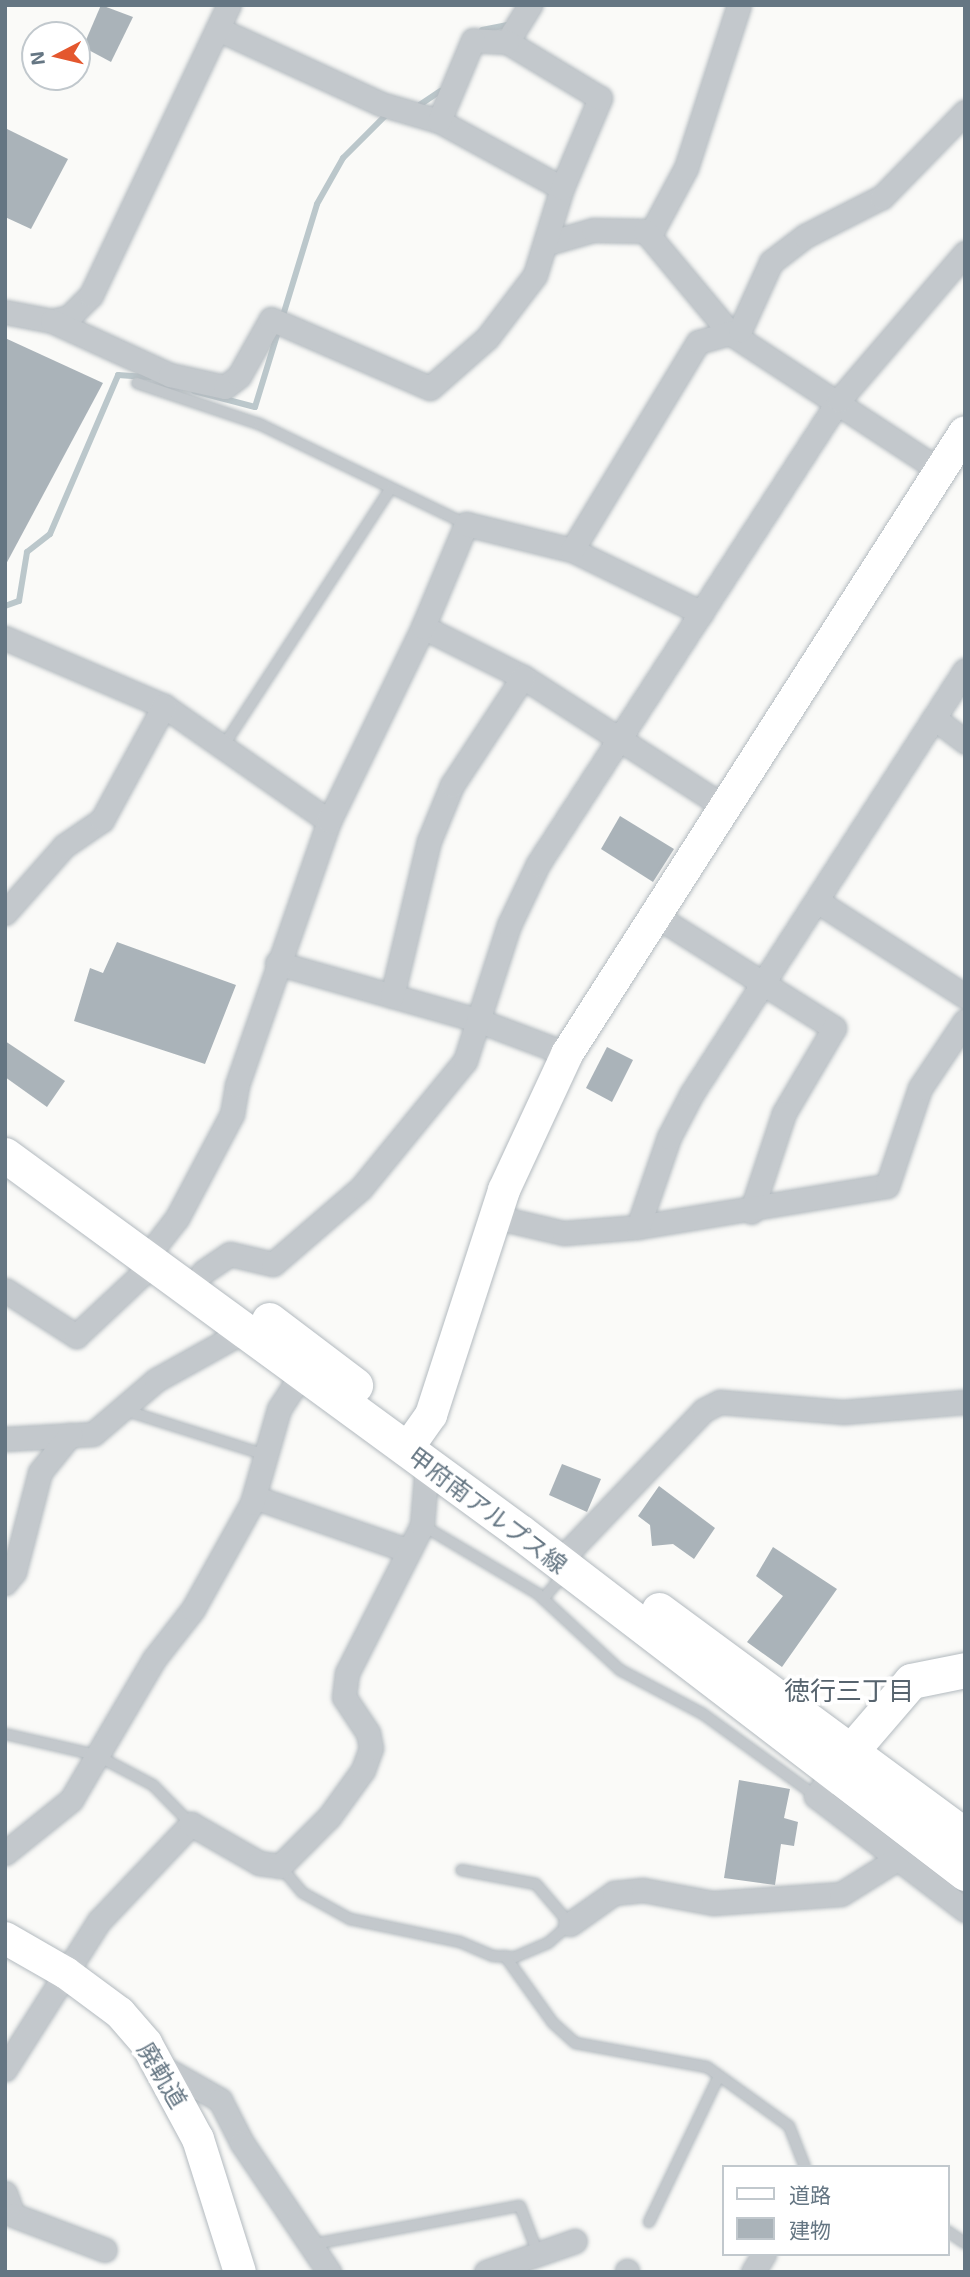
<!DOCTYPE html>
<html>
<head>
<meta charset="utf-8">
<style>
	body { margin:0 }
	#map { position:relative; width:970px; height:2277px; overflow:hidden; background:#fafaf8; font-family:"Exo 2","Noto Sans JP",sans-serif }
	div>[style] { position:absolute }
	.stream>* { height:6px; margin:-3px; padding:0 3px; transform-origin:3px; border-radius:3px; background:#bbc7cb }
	.building>* { inset:0; background:#aab3b9 }
	.roads { filter:drop-shadow(0 0 2px #b3babf) drop-shadow(0 0 2px #b3babf) }
	.lane>* { height:10px; margin:-5px; padding:0 5px; transform-origin:5px; border-radius:5px; background:#c3c8cc }
	.street>* { height:23px; margin:-11.5px; padding:0 11.5px; transform-origin:11.5px; border-radius:11.5px; background:#c3c8cc }
	.secondary>* { height:32px; margin:-16px; padding:0 16px; transform-origin:16px; border-radius:16px; background:#fff }
	.primary>* { height:35px; margin:-17.5px; padding:0 17.5px; transform-origin:17.5px; border-radius:17.5px; background:#fff }
	span { translate:-50% -50%; white-space:nowrap; text-align:center; line-height:1.15; -webkit-text-stroke:7px #fff; paint-order:stroke }
	.street-label { font-size:24px; color:#657683 }
	.neighbourhood-label { font-size:26px; color:#57646e }
	.frame { position:absolute; inset:0; border:7px solid #657683; pointer-events:none }
	.legend { position:absolute; left:722px; top:2165px; width:228px; height:91px; box-sizing:border-box; background:#fff; border:2px solid #c1c8cd; margin:0; padding:9px 12px; list-style:none; font-size:21px; color:#657683 }
	.legend li { display:flex; align-items:center; gap:14px; height:35px }
	.legend b { width:35px; border:2px solid #c1c8cd }
	.north { position:absolute; left:21px; top:21px; width:70px; height:70px; box-sizing:border-box; background:#fff; border:2px solid #c1c8cd; border-radius:50%; rotate:263deg; font-size:19px; font-weight:700; line-height:28px; text-align:center; color:#657683 }
	.north::after { content:''; display:block; margin:auto; width:24px; height:32px; background:#e4572e; clip-path:polygon(50% 0,100% 100%,50% 72%,0 100%) }
</style>
</head>
<body>
<div id="map">
	<div class="stream">
		<div style="left:482px;top:30px;width:26px;rotate:-11deg"></div>
		<div style="left:418px;top:106px;width:27px;rotate:-34deg"></div>
		<div style="left:194px;top:391px;width:63px;rotate:14.7deg"></div>
		<div style="left:255px;top:407px;width:212px;rotate:-73deg"></div>
		<div style="left:317px;top:204px;width:53px;rotate:-60.5deg"></div>
		<div style="left:343px;top:158px;width:62px;rotate:-45deg"></div>
		<div style="left:5px;top:606px;width:15px;rotate:-20deg"></div>
		<div style="left:19px;top:601px;width:50px;rotate:-80.7deg"></div>
		<div style="left:27px;top:552px;width:29px;rotate:-38deg"></div>
		<div style="left:50px;top:534px;width:173px;rotate:-66.8deg"></div>
		<div style="left:118px;top:375px;width:32px;rotate:4deg"></div>
	</div>
	<div class="building">
		<div style="clip-path:polygon(101px 5px,133px 17px,111px 62px,83px 47px)"></div>
		<div style="clip-path:polygon(5px 128px,68px 159px,31px 229px,5px 217px)"></div>
		<div style="clip-path:polygon(5px 338px,103px 383px,5px 566px)"></div>
		<div style="clip-path:polygon(620px 816px,674px 849px,653px 882px,601px 849px)"></div>
		<div style="clip-path:polygon(117px 942px,236px 985px,205px 1064px,74px 1021px,90px 968px,103px 973px)"></div>
		<div style="clip-path:polygon(5px 1041px,65px 1081px,47px 1107px,5px 1077px)"></div>
		<div style="clip-path:polygon(607px 1047px,633px 1060px,612px 1102px,586px 1088px)"></div>
		<div style="clip-path:polygon(562px 1464px,601px 1479px,587px 1512px,549px 1495px)"></div>
		<div style="clip-path:polygon(659px 1486px,715px 1528px,694px 1559px,673px 1544px,652px 1546px,650px 1525px,638px 1516px)"></div>
		<div style="clip-path:polygon(773px 1547px,837px 1589px,782px 1667px,747px 1642px,783px 1596px,756px 1576px)"></div>
		<div style="clip-path:polygon(739px 1780px,790px 1789px,784px 1818px,798px 1822px,794px 1846px,781px 1844px,775px 1885px,724px 1878px)"></div>
	</div>
	<div class="roads">
		<div class="lane">
			<div style="left:137px;top:383px;width:129px;rotate:18.6deg"></div>
			<div style="left:259px;top:424px;width:230px;rotate:25.8deg"></div>
			<div style="left:222px;top:748px;width:306px;rotate:-57deg"></div>
			<div style="left:121px;top:1409px;width:152px;rotate:17.6deg"></div>
			<div style="left:422px;top:1525px;width:135px;rotate:30.7deg"></div>
			<div style="left:538px;top:1594px;width:112px;rotate:42.8deg"></div>
			<div style="left:620px;top:1670px;width:94px;rotate:27.9deg"></div>
			<div style="left:703px;top:1714px;width:140px;rotate:36deg"></div>
			<div style="left:543px;top:1599px;width:35px;rotate:-50deg"></div>
			<div style="left:5px;top:1734px;width:93px;rotate:13deg"></div>
			<div style="left:96px;top:1755px;width:64px;rotate:27.8deg"></div>
			<div style="left:153px;top:1785px;width:54px;rotate:45.7deg"></div>
			<div style="left:280px;top:1866px;width:35px;rotate:50deg"></div>
			<div style="left:303px;top:1893px;width:54px;rotate:29deg"></div>
			<div style="left:350px;top:1919px;width:112px;rotate:11.8deg"></div>
			<div style="left:460px;top:1942px;width:36px;rotate:23deg"></div>
			<div style="left:493px;top:1956px;width:22px;rotate:3deg"></div>
			<div style="left:515px;top:1957px;width:36px;rotate:-23deg"></div>
			<div style="left:548px;top:1943px;width:29px;rotate:-41deg"></div>
			<div style="left:570px;top:1924px;width:52px;rotate:-130.4deg"></div>
			<div style="left:536px;top:1884px;width:76px;rotate:-169.4deg"></div>
			<div style="left:505px;top:1956px;width:82px;rotate:54.4deg"></div>
			<div style="left:553px;top:2023px;width:30px;rotate:42deg"></div>
			<div style="left:575px;top:2043px;width:134px;rotate:10.3deg"></div>
			<div style="left:707px;top:2067px;width:101px;rotate:35.7deg"></div>
			<div style="left:789px;top:2126px;width:44px;rotate:68.7deg"></div>
			<div style="left:649px;top:2222px;width:162px;rotate:-64.4deg"></div>
			<div style="left:947px;top:2231px;width:22px;rotate:34deg"></div>
			<div style="left:314px;top:2244px;width:209px;rotate:-10.5deg"></div>
			<div style="left:520px;top:2206px;width:51px;rotate:69.4deg"></div>
		</div>
		<div class="street">
			<div style="left:218px;top:29px;width:179px;rotate:24.7deg"></div>
			<div style="left:381px;top:104px;width:60px;rotate:16.3deg"></div>
			<div style="left:439px;top:121px;width:140px;rotate:28.6deg"></div>
			<div style="left:507px;top:42px;width:44px;rotate:-58.1deg"></div>
			<div style="left:650px;top:235px;width:76px;rotate:-61.8deg"></div>
			<div style="left:686px;top:168px;width:171px;rotate:-72deg"></div>
			<div style="left:548px;top:243px;width:47px;rotate:-16.1deg"></div>
			<div style="left:593px;top:230px;width:52px;rotate:1.1deg"></div>
			<div style="left:645px;top:231px;width:133px;rotate:50.2deg"></div>
			<div style="left:730px;top:333px;width:249px;rotate:33.2deg"></div>
			<div style="left:5px;top:312px;width:48px;rotate:10.8deg"></div>
			<div style="left:52px;top:321px;width:17px;rotate:-13deg"></div>
			<div style="left:69px;top:317px;width:31px;rotate:-45deg"></div>
			<div style="left:91px;top:295px;width:321px;rotate:-64.6deg"></div>
			<div style="left:52px;top:321px;width:130px;rotate:24.6deg"></div>
			<div style="left:170px;top:375px;width:56px;rotate:12.3deg"></div>
			<div style="left:225px;top:387px;width:18px;rotate:-38deg"></div>
			<div style="left:239px;top:376px;width:65px;rotate:-60.7deg"></div>
			<div style="left:271px;top:319px;width:173px;rotate:23.5deg"></div>
			<div style="left:430px;top:388px;width:76px;rotate:-41.3deg"></div>
			<div style="left:487px;top:338px;width:79px;rotate:-52.7deg"></div>
			<div style="left:535px;top:275px;width:91px;rotate:-72.8deg"></div>
			<div style="left:562px;top:188px;width:98px;rotate:-67.1deg"></div>
			<div style="left:600px;top:98px;width:109px;rotate:-148.9deg"></div>
			<div style="left:507px;top:42px;width:34px;rotate:-177deg"></div>
			<div style="left:473px;top:40px;width:88px;rotate:112.8deg"></div>
			<div style="left:572px;top:550px;width:144px;rotate:25.9deg"></div>
			<div style="left:423px;top:627px;width:112px;rotate:26.6deg"></div>
			<div style="left:523px;top:677px;width:238px;rotate:32.8deg"></div>
			<div style="left:5px;top:638px;width:173px;rotate:23.2deg"></div>
			<div style="left:164px;top:706px;width:201px;rotate:34.9deg"></div>
			<div style="left:934px;top:718px;width:39px;rotate:37deg"></div>
			<div style="left:817px;top:901px;width:176px;rotate:32.7deg"></div>
			<div style="left:5px;top:913px;width:89px;rotate:-48.6deg"></div>
			<div style="left:64px;top:846px;width:46px;rotate:-34.4deg"></div>
			<div style="left:102px;top:820px;width:130px;rotate:-61.5deg"></div>
			<div style="left:653px;top:914px;width:214px;rotate:32.2deg"></div>
			<div style="left:834px;top:1028px;width:99px;rotate:120.5deg"></div>
			<div style="left:784px;top:1113px;width:104px;rotate:108.4deg"></div>
			<div style="left:277px;top:963px;width:211px;rotate:15.9deg"></div>
			<div style="left:480px;top:1021px;width:93px;rotate:20.8deg"></div>
			<div style="left:392px;top:996px;width:159px;rotate:-76.6deg"></div>
			<div style="left:429px;top:841px;width:61px;rotate:-67.7deg"></div>
			<div style="left:452px;top:785px;width:129px;rotate:-56.7deg"></div>
			<div style="left:495px;top:1217px;width:71px;rotate:13.1deg"></div>
			<div style="left:564px;top:1233px;width:74px;rotate:-4.6deg"></div>
			<div style="left:638px;top:1227px;width:252px;rotate:-9.4deg"></div>
			<div style="left:887px;top:1186px;width:103px;rotate:-71.4deg"></div>
			<div style="left:920px;top:1088px;width:81px;rotate:-56.1deg"></div>
			<div style="left:638px;top:1227px;width:95px;rotate:-71deg"></div>
			<div style="left:669px;top:1137px;width:50px;rotate:-62.4deg"></div>
			<div style="left:692px;top:1093px;width:503px;rotate:-57.16deg"></div>
			<div style="left:159px;top:1241px;width:29px;rotate:-52deg"></div>
			<div style="left:177px;top:1218px;width:118px;rotate:-62.1deg"></div>
			<div style="left:232px;top:1114px;width:29px;rotate:-80deg"></div>
			<div style="left:237px;top:1085px;width:280px;rotate:-70.8deg"></div>
			<div style="left:329px;top:821px;width:216px;rotate:-64.1deg"></div>
			<div style="left:423px;top:627px;width:112px;rotate:-67.3deg"></div>
			<div style="left:466px;top:524px;width:109px;rotate:13.8deg"></div>
			<div style="left:572px;top:550px;width:243px;rotate:-58.8deg"></div>
			<div style="left:698px;top:342px;width:44px;rotate:-15.9deg"></div>
			<div style="left:740px;top:330px;width:75px;rotate:-65.5deg"></div>
			<div style="left:771px;top:262px;width:43px;rotate:-37.4deg"></div>
			<div style="left:805px;top:236px;width:86px;rotate:-26.9deg"></div>
			<div style="left:882px;top:197px;width:119px;rotate:-45.7deg"></div>
			<div style="left:203px;top:1272px;width:32px;rotate:-34deg"></div>
			<div style="left:230px;top:1254px;width:44px;rotate:13.1deg"></div>
			<div style="left:273px;top:1264px;width:116px;rotate:-40.8deg"></div>
			<div style="left:361px;top:1188px;width:164px;rotate:-50.7deg"></div>
			<div style="left:465px;top:1061px;width:143px;rotate:-72.1deg"></div>
			<div style="left:509px;top:925px;width:68px;rotate:-64.6deg"></div>
			<div style="left:538px;top:864px;width:553px;rotate:-57.03deg"></div>
			<div style="left:839px;top:400px;width:194px;rotate:-49.4deg"></div>
			<div style="left:5px;top:1290px;width:85px;rotate:32.9deg"></div>
			<div style="left:76px;top:1336px;width:108px;rotate:-43.1deg"></div>
			<div style="left:5px;top:1439px;width:88px;rotate:-3.3deg"></div>
			<div style="left:93px;top:1434px;width:83px;rotate:-40.6deg"></div>
			<div style="left:156px;top:1380px;width:101px;rotate:-29.1deg"></div>
			<div style="left:254px;top:1497px;width:164px;rotate:19.2deg"></div>
			<div style="left:572px;top:1548px;width:191px;rotate:-46.3deg"></div>
			<div style="left:704px;top:1410px;width:18px;rotate:-27deg"></div>
			<div style="left:720px;top:1402px;width:123px;rotate:4.6deg"></div>
			<div style="left:843px;top:1412px;width:122px;rotate:-4.7deg"></div>
			<div style="left:5px;top:1583px;width:14px;rotate:-51deg"></div>
			<div style="left:14px;top:1572px;width:103px;rotate:-75.4deg"></div>
			<div style="left:40px;top:1472px;width:48px;rotate:-51deg"></div>
			<div style="left:833px;top:1774px;width:28px;rotate:128deg"></div>
			<div style="left:816px;top:1796px;width:188px;rotate:37.4deg"></div>
			<div style="left:5px;top:1853px;width:85px;rotate:-38.8deg"></div>
			<div style="left:71px;top:1800px;width:164px;rotate:-59.5deg"></div>
			<div style="left:154px;top:1659px;width:63px;rotate:-52deg"></div>
			<div style="left:193px;top:1609px;width:121px;rotate:-60.9deg"></div>
			<div style="left:252px;top:1503px;width:98px;rotate:-74deg"></div>
			<div style="left:279px;top:1409px;width:40px;rotate:-57.1deg"></div>
			<div style="left:570px;top:1924px;width:54px;rotate:-35.2deg"></div>
			<div style="left:614px;top:1893px;width:29px;rotate:-6deg"></div>
			<div style="left:643px;top:1890px;width:71px;rotate:10.5deg"></div>
			<div style="left:713px;top:1903px;width:128px;rotate:-4deg"></div>
			<div style="left:841px;top:1894px;width:66px;rotate:-32deg"></div>
			<div style="left:162px;top:2067px;width:67px;rotate:29.6deg"></div>
			<div style="left:220px;top:2100px;width:48px;rotate:62.9deg"></div>
			<div style="left:242px;top:2143px;width:156px;rotate:56deg"></div>
			<div style="left:5px;top:2069px;width:175px;rotate:-57.6deg"></div>
			<div style="left:99px;top:1921px;width:134px;rotate:-46.5deg"></div>
			<div style="left:191px;top:1824px;width:78px;rotate:29.8deg"></div>
			<div style="left:259px;top:1863px;width:21px;rotate:8deg"></div>
			<div style="left:280px;top:1866px;width:69px;rotate:-45deg"></div>
			<div style="left:329px;top:1817px;width:58px;rotate:-54.1deg"></div>
			<div style="left:363px;top:1770px;width:23px;rotate:-70deg"></div>
			<div style="left:371px;top:1748px;width:15px;rotate:-101deg"></div>
			<div style="left:368px;top:1733px;width:43px;rotate:-123.7deg"></div>
			<div style="left:344px;top:1697px;width:24px;rotate:-83deg"></div>
			<div style="left:347px;top:1673px;width:166px;rotate:-63.1deg"></div>
			<div style="left:422px;top:1525px;width:61px;rotate:-85.3deg"></div>
			<div style="left:5px;top:2193px;width:23px;rotate:70deg"></div>
			<div style="left:13px;top:2215px;width:98px;rotate:20.8deg"></div>
			<div style="left:486px;top:2272px;width:94px;rotate:-19.2deg"></div>
			<div style="left:627px;top:2272px;width:1px;rotate:-90deg"></div>
			<div style="left:753px;top:2272px;width:21px;rotate:-59deg"></div>
		</div>
		<div class="secondary">
			<div style="left:407px;top:1449px;width:42px;rotate:-54.8deg"></div>
			<div style="left:431px;top:1415px;width:237px;rotate:-72deg"></div>
			<div style="left:504px;top:1190px;width:150px;rotate:-65.1deg"></div>
			<div style="left:567px;top:1054px;width:738px;rotate:-57.39deg"></div>
			<div style="left:5px;top:1938px;width:70px;rotate:29.8deg"></div>
			<div style="left:66px;top:1973px;width:67px;rotate:36.5deg"></div>
			<div style="left:120px;top:2013px;width:40px;rotate:49deg"></div>
			<div style="left:146px;top:2043px;width:109px;rotate:61.6deg"></div>
			<div style="left:198px;top:2139px;width:139px;rotate:72.5deg"></div>
		</div>
		<div class="primary">
			<div style="left:5px;top:1155px;width:638px;rotate:36.21deg"></div>
			<div style="left:520px;top:1532px;width:561px;rotate:37.46deg"></div>
			<div style="left:269px;top:1320px;width:108px;rotate:37.1deg"></div>
			<div style="left:659px;top:1610px;width:380px;rotate:36.4deg"></div>
			<div style="left:838px;top:1766px;width:112px;rotate:-49.3deg"></div>
			<div style="left:911px;top:1681px;width:55px;rotate:-11.5deg"></div>
		</div>
	</div>
	<div class="street-label">
		<span style="left:488px;top:1510px;rotate:37deg">甲府南アルプス線</span>
		<span style="left:163px;top:2075px;rotate:59deg">廃軌道</span>
	</div>
	<div class="neighbourhood-label">
		<span style="left:849px;top:1690px">徳行三丁目</span>
	</div>
	<div class="frame"></div>
	<ul class="legend">
	<li><b style="height:9px;background:#fff"></b>道路</li>
	<li><b style="height:19px;background:#aab3b9"></b>建物</li>
	</ul>
	<div class="north">N</div>
</div>
</body>
</html>
